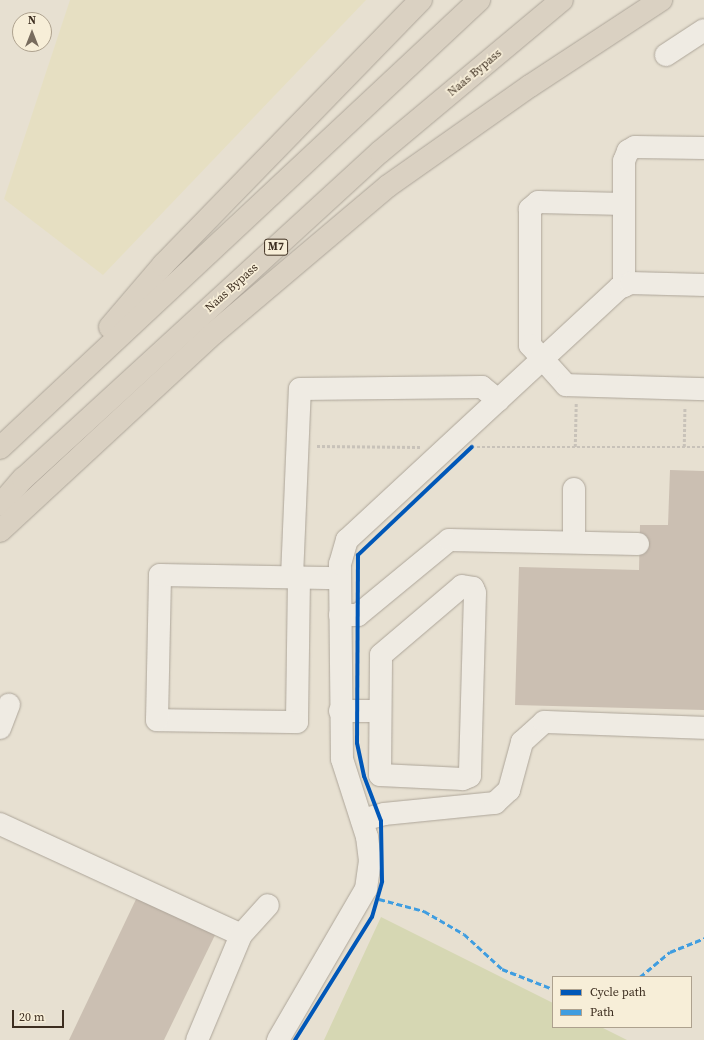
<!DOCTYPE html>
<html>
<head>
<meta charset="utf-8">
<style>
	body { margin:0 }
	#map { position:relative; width:704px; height:1040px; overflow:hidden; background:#e7e0d1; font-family:"Source Serif 4",serif }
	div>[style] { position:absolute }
	.farmland>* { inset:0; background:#e6dfc2 }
	.green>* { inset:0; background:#d6d7b3 }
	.building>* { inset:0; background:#cbbfb2 }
	.path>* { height:2.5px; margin-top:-1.25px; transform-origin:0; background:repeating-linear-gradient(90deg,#c8c2b9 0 3px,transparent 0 5px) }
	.roads { filter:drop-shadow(0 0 1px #ada599) drop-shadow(0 0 1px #ada599) }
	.minor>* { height:22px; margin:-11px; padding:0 11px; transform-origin:11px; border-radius:11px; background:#efebe3 }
	.highway>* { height:22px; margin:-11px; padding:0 11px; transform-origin:11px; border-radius:11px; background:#dad1c2 }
	.quiet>* { height:3px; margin-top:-1.5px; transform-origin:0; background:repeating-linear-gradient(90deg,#3f9de0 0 6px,transparent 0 9px) }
	.cycleway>* { height:4px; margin:-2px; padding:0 2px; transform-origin:2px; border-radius:2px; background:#0057b8 }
	span { translate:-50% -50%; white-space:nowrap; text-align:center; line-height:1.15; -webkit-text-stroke:3.5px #f7eed8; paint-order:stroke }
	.shield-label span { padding:1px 3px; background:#f7eed8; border:1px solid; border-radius:3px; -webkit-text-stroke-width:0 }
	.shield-label { font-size:11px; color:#3d2e20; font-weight:700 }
	.street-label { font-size:12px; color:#3d2e20 }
	.legend { position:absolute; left:552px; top:976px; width:140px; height:52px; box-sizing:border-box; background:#f7eed8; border:1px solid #ada18e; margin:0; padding:5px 7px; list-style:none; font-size:12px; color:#3d2e20 }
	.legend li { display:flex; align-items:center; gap:8px; height:20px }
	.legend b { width:20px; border:1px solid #ada18e }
	.north { position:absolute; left:12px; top:12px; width:40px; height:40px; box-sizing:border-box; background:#f7eed8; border:1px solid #ada18e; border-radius:50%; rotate:0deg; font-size:11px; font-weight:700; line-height:16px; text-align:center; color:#3d2e20 }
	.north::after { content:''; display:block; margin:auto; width:14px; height:18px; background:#786c5e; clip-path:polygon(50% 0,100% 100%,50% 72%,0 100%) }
	.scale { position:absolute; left:12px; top:1010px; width:52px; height:18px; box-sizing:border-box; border:2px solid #3d2e20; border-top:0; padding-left:5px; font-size:12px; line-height:14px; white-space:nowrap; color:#3d2e20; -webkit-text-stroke:3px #f7eed8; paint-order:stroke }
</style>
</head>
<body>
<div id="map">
	<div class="farmland">
		<div style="clip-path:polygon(70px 0,366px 0,103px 275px,4px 199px)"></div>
	</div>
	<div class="green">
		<div style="clip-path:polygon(381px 917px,553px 1003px,553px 1027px,601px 1027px,627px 1040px,324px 1040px)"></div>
	</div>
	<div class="building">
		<div style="clip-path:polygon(670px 470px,704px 471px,704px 710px,515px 705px,519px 567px,639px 570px,640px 525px,668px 525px)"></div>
		<div style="clip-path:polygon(138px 895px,216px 933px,164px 1040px,69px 1040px)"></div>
	</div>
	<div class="path">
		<div style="left:317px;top:446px;width:103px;rotate:0.6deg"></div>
		<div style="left:477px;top:447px;width:227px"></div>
		<div style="left:575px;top:447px;width:44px;rotate:-88.7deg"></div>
		<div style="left:684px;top:447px;width:39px;rotate:-89deg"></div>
	</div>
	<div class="roads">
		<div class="minor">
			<div style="left:666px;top:55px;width:45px;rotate:-33.3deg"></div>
			<div style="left:624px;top:204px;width:86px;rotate:-178.7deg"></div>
			<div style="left:538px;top:202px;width:11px;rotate:139deg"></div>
			<div style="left:530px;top:209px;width:136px;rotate:90deg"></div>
			<div style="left:530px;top:345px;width:54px;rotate:48deg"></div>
			<div style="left:566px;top:385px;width:138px;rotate:1.7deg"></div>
			<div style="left:624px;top:286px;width:125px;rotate:-90deg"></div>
			<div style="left:624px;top:161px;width:11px;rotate:-68deg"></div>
			<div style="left:628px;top:151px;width:8px;rotate:-30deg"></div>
			<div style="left:635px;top:147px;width:69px;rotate:0.8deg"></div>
			<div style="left:574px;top:542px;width:53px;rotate:-90deg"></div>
			<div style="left:292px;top:577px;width:188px;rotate:-87.6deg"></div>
			<div style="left:300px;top:389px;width:182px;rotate:-0.6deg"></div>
			<div style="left:482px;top:387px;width:21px;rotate:39deg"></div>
			<div style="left:299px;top:577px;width:145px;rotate:90.8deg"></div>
			<div style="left:297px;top:722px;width:140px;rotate:-179.2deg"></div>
			<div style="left:157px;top:720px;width:145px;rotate:-88.8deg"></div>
			<div style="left:160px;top:575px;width:180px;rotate:1deg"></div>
			<div style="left:462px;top:586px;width:11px;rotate:10deg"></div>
			<div style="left:473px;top:588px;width:5px;rotate:68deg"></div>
			<div style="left:475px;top:593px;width:183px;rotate:91.6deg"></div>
			<div style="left:470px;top:776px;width:8px;rotate:157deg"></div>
			<div style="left:463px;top:779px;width:83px;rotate:-177.2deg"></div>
			<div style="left:380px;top:775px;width:120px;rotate:-89.5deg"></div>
			<div style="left:381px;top:655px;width:106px;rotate:-40.4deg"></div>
			<div style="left:340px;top:615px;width:18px"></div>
			<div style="left:358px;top:615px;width:118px;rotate:-39.5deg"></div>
			<div style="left:449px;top:540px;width:189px;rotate:1.2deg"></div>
			<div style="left:340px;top:711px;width:39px"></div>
			<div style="left:0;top:728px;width:25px;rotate:-69deg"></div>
			<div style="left:362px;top:820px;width:23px;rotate:-15deg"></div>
			<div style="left:384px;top:814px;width:112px;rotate:-5.7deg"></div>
			<div style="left:495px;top:803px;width:19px;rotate:-43deg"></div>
			<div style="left:509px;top:790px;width:50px;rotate:-74.8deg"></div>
			<div style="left:522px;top:742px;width:30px;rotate:-42deg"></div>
			<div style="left:544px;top:722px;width:160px;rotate:2.1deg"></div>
			<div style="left:0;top:824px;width:265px;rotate:24.7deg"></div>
			<div style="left:241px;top:935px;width:114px;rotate:112.7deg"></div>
			<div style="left:241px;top:935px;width:40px;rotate:-48deg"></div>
			<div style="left:278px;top:1040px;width:175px;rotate:-59.8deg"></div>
			<div style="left:366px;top:889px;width:28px;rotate:-82deg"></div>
			<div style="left:370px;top:861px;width:24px;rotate:-97deg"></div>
			<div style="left:367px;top:837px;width:82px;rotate:-107.8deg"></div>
			<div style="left:342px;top:759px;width:195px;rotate:-90.6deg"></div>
			<div style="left:340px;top:564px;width:25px;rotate:-74deg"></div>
			<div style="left:347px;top:540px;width:371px;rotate:-42.8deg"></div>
			<div style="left:619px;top:288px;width:13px;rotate:-23deg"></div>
			<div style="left:631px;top:283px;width:73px;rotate:1.6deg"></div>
		</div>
		<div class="highway">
			<div style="left:110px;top:327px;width:82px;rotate:-49.5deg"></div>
			<div style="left:163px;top:265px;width:370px;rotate:-45.8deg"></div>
			<div style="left:0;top:448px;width:656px;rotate:-43.08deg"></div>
			<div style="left:0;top:505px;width:35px;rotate:-49deg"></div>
			<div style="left:23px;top:479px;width:484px;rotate:-42.5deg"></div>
			<div style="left:380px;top:152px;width:237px;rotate:-39.9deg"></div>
			<div style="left:0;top:531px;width:292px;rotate:-42.8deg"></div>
			<div style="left:214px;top:333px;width:228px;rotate:-40.2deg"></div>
			<div style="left:388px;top:186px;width:174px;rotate:-35.2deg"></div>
			<div style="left:530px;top:86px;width:157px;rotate:-33.3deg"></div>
		</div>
	</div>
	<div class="quiet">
		<div style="left:379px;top:899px;width:47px;rotate:14.9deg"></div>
		<div style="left:424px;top:911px;width:46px;rotate:29.9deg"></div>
		<div style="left:464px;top:934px;width:52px;rotate:42.6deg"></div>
		<div style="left:502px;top:969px;width:55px;rotate:21.4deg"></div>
		<div style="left:640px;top:977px;width:39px;rotate:-40deg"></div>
		<div style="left:670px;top:952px;width:37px;rotate:-22deg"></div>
	</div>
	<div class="cycleway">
		<div style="left:295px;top:1040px;width:145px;rotate:-58deg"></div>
		<div style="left:372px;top:917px;width:37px;rotate:-74deg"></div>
		<div style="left:382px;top:881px;width:60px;rotate:-91deg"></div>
		<div style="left:381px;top:821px;width:48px;rotate:-110.7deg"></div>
		<div style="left:364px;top:776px;width:34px;rotate:-102deg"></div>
		<div style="left:357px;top:743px;width:188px;rotate:-89.7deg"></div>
		<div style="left:358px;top:555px;width:157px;rotate:-43.5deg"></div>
	</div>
	<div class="shield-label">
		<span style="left:276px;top:247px">M7</span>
	</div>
	<div class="street-label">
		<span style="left:475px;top:73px;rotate:-40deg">Naas Bypass</span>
		<span style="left:232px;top:288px;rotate:-42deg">Naas Bypass</span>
	</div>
	<ul class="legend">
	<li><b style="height:5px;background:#0057b8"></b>Cycle path</li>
	<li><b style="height:5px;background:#3f9de0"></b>Path</li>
	</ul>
	<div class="north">N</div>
	<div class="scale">20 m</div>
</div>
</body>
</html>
